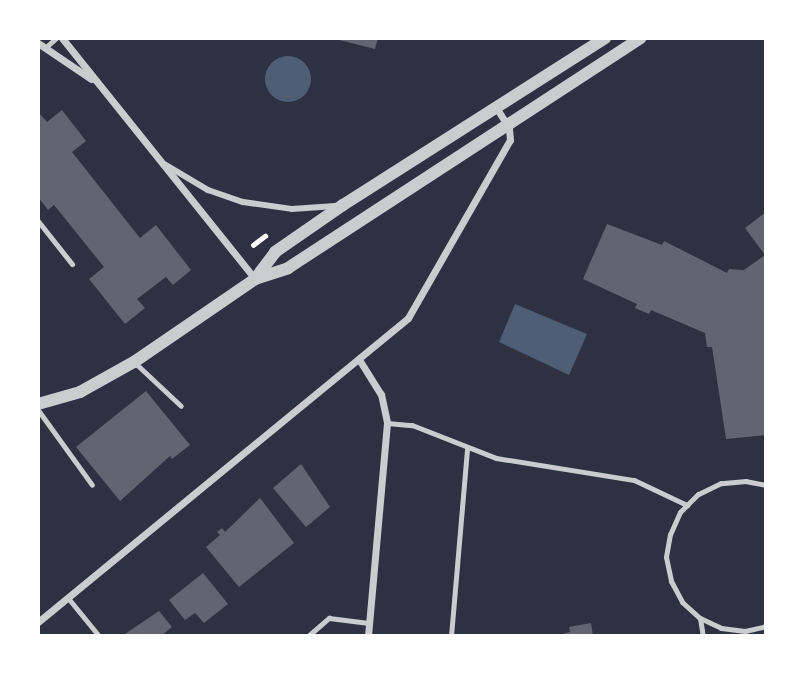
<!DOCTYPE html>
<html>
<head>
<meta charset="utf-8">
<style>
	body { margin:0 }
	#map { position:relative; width:804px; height:674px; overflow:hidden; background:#2d3142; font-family:"Open Sans",sans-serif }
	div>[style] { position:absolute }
	.water>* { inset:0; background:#4f5d75 }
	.round { border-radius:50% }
	.building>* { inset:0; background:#626471 }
	.path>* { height:4.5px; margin:-2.25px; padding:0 2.25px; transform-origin:2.25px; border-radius:2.25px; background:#fff }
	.service>* { height:5px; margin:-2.5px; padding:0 2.5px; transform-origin:2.5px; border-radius:2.5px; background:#caccd0 }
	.pedestrian>* { height:6px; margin:-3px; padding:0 3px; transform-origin:3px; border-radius:3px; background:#caccd0 }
	.minor>* { height:7px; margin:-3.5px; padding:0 3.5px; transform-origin:3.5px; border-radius:3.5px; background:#caccd0 }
	.tertiary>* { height:12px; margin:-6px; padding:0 6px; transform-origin:6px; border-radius:6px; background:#caccd0 }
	span { translate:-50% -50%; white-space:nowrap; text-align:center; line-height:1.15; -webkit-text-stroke:7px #fff; paint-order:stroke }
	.frame { position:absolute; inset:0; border:40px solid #fff; pointer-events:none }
</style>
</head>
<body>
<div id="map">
	<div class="water">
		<div class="round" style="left:265px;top:56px;width:46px;height:46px"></div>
		<div style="clip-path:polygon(515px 304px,587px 334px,569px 375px,499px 342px)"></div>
	</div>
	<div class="building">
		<div style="clip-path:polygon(331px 38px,378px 38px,375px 49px)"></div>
		<div style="clip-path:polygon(62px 110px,86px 141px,72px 152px,140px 238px,156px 225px,191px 270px,173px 285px,166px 277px,137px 299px,145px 308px,125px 324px,89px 279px,104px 267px,54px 205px,48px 210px,38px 197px,38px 112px,47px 122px)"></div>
		<div style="clip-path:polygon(766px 212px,766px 435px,726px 439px,712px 347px,707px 347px,705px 333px,651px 310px,649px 314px,635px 308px,637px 304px,583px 279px,607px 224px,662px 245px,664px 241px,727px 273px,729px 269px,744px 270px,765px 255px,745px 228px)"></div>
		<div style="clip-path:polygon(146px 391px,190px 445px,172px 459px,170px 456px,120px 501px,76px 447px)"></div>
		<div style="clip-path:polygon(301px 464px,330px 507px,306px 527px,273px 488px)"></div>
		<div style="clip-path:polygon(260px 498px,294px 543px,239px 587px,206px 547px,220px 535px,217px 532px,222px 528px,225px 532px)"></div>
		<div style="clip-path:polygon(203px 573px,228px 604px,204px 623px,195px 613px,185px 620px,169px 600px)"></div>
		<div style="clip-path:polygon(159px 611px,172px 627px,161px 636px,122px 636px)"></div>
		<div style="clip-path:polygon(591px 623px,593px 636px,555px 636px,570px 632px,569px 627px)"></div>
	</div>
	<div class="path">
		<div style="left:253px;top:245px;width:15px;rotate:-37deg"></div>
	</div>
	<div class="service">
		<div style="left:46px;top:47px;width:13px;rotate:-42deg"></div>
		<div style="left:38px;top:221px;width:55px;rotate:51.7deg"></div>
		<div style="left:134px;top:362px;width:64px;rotate:43.1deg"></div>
		<div style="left:38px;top:410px;width:92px;rotate:54.2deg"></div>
		<div style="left:387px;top:423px;width:25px;rotate:5deg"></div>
		<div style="left:412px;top:425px;width:90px;rotate:21.4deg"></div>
		<div style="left:496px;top:458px;width:140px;rotate:9.1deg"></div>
		<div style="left:634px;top:480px;width:59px;rotate:25.3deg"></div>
		<div style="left:766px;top:485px;width:20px;rotate:-169deg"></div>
		<div style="left:746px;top:481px;width:25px;rotate:175deg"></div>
		<div style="left:721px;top:483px;width:25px;rotate:154deg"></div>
		<div style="left:698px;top:494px;width:25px;rotate:135deg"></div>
		<div style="left:680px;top:512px;width:24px;rotate:114deg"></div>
		<div style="left:670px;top:534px;width:23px;rotate:100deg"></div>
		<div style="left:666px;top:557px;width:25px;rotate:78deg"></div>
		<div style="left:671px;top:581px;width:24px;rotate:62deg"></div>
		<div style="left:682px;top:602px;width:24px;rotate:42deg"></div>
		<div style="left:700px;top:618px;width:23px;rotate:25deg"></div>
		<div style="left:721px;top:628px;width:24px;rotate:7deg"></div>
		<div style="left:745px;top:631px;width:22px;rotate:-13deg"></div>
		<div style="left:68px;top:598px;width:49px;rotate:50.8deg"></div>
		<div style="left:700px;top:618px;width:18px;rotate:81deg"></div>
		<div style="left:308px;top:636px;width:28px;rotate:-41deg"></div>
		<div style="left:329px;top:618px;width:40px;rotate:7.1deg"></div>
		<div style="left:451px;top:636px;width:189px;rotate:-85.1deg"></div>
	</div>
	<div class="pedestrian">
		<div style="left:166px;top:165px;width:49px;rotate:30.8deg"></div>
		<div style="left:208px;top:190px;width:37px;rotate:19deg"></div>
		<div style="left:243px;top:202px;width:49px;rotate:8.1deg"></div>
		<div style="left:292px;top:209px;width:43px;rotate:-4deg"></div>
	</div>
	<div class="minor">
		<div style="left:62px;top:38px;width:309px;rotate:51.3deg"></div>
		<div style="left:38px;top:43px;width:64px;rotate:34.2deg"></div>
		<div style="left:360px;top:361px;width:39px;rotate:58deg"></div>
		<div style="left:381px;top:394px;width:30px;rotate:78deg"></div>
		<div style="left:387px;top:423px;width:214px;rotate:95.1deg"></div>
		<div style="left:38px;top:622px;width:479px;rotate:-39.4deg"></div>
		<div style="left:408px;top:318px;width:205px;rotate:-60.2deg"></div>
		<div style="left:510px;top:140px;width:12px;rotate:-95deg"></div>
		<div style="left:509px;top:128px;width:25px;rotate:-122deg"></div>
	</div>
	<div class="tertiary">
		<div style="left:255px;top:279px;width:35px;rotate:-18deg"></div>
		<div style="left:288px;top:268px;width:421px;rotate:-33.1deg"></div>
		<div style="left:38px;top:404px;width:44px;rotate:-15.9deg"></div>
		<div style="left:80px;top:392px;width:62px;rotate:-29.1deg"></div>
		<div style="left:134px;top:362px;width:147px;rotate:-34.4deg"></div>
		<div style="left:255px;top:279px;width:34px;rotate:-53deg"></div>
		<div style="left:275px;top:252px;width:83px;rotate:-34.7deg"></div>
		<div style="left:343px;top:205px;width:311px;rotate:-32.5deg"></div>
	</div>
	<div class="frame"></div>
</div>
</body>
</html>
